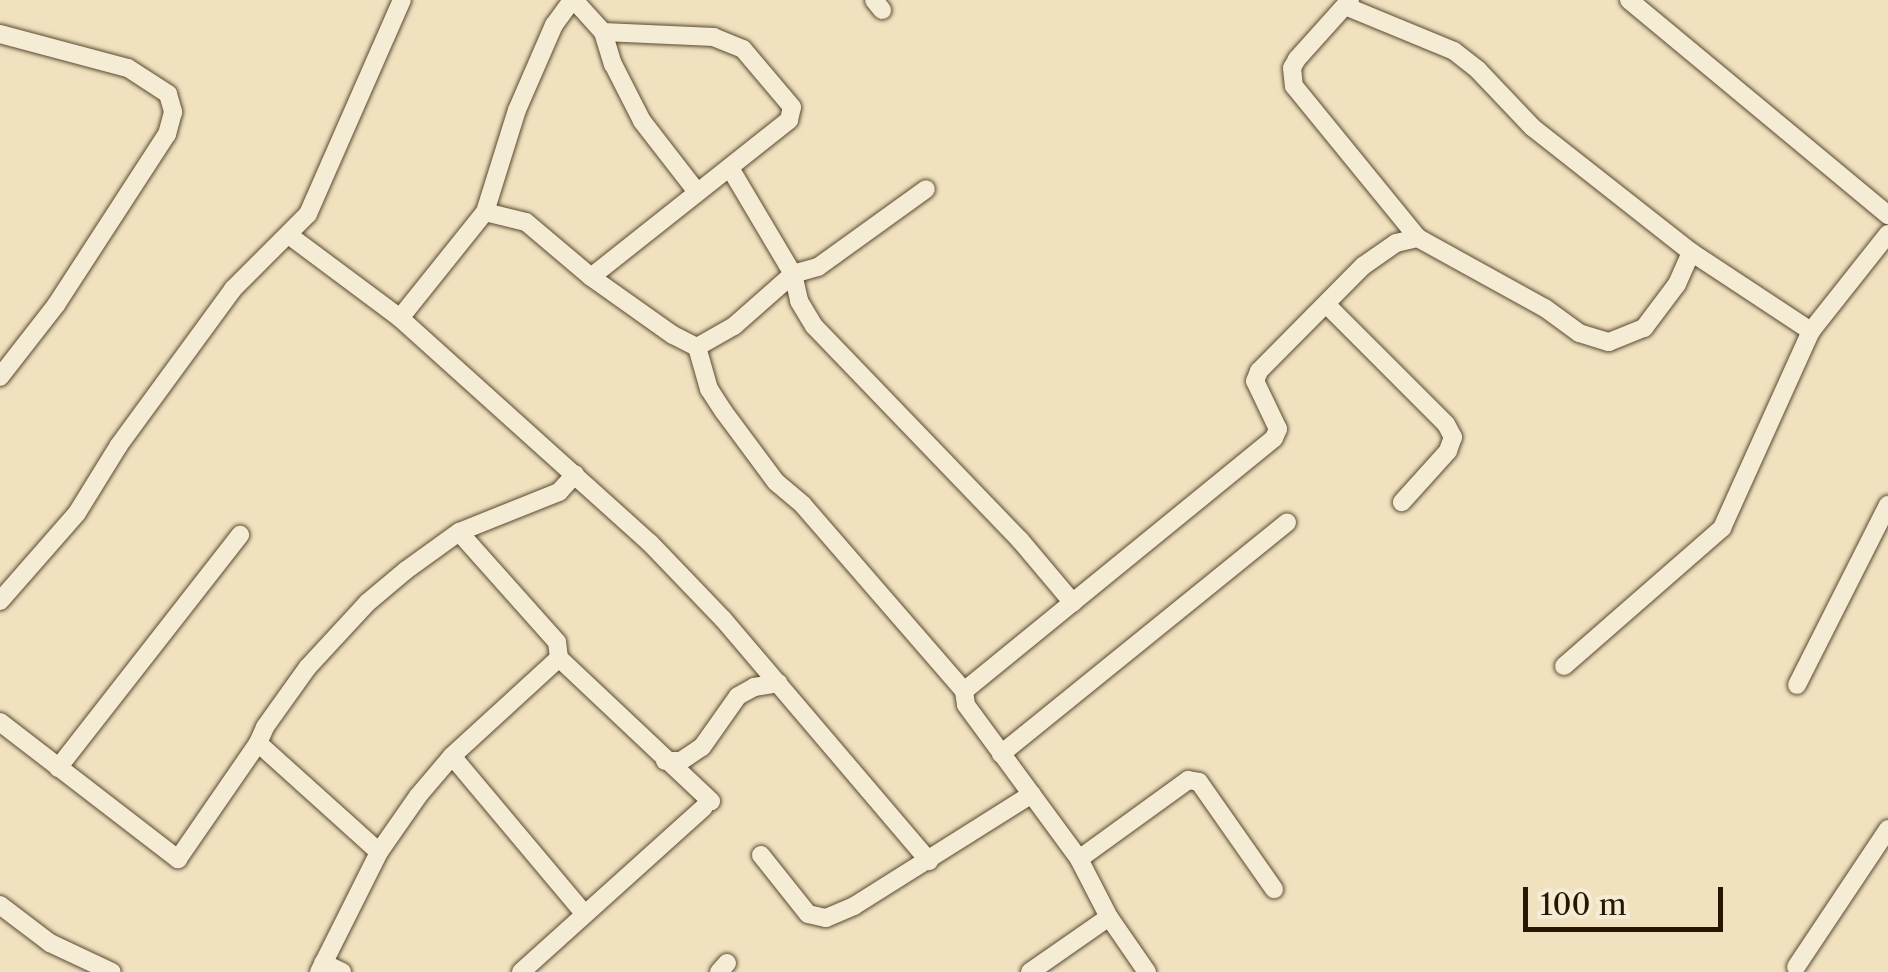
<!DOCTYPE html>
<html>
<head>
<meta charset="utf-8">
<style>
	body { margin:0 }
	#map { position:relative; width:1888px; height:972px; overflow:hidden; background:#f0e2bf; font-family:"Libre Caslon Text",serif }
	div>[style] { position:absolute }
	.roads { filter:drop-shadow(0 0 2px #5b4930) drop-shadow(0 0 2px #5b4930) }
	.minor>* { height:18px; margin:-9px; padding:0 9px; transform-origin:9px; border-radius:9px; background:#f5ecd5 }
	span { translate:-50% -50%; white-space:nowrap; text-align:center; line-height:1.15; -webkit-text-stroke:8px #f5ecd5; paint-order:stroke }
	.scale { position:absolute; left:1523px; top:887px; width:200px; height:45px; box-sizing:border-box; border:5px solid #291601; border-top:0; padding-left:12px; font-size:30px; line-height:35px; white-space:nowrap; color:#291601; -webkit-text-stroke:8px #f5ecd5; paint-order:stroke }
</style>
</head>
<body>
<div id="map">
	<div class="roads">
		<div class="minor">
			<div style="left:574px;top:0;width:43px;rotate:47.8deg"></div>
			<div style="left:603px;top:32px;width:34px;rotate:73deg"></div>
			<div style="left:613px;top:64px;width:64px;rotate:63deg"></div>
			<div style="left:642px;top:121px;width:90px;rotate:52.2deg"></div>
			<div style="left:874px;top:0;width:13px;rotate:51deg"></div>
			<div style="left:1350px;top:0;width:79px;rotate:131.9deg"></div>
			<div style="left:1297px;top:59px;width:10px;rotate:119deg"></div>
			<div style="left:1292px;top:68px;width:18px;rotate:84deg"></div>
			<div style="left:1294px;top:86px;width:196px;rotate:50.8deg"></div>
			<div style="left:1418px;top:238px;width:145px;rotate:28.9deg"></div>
			<div style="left:1545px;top:308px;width:42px;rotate:36.3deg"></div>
			<div style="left:1579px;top:333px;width:31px;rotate:17deg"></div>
			<div style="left:1609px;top:342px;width:38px;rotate:-22deg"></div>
			<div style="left:1644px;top:328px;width:55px;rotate:-53.1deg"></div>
			<div style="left:1677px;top:284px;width:35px;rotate:-66deg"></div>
			<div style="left:1629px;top:0;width:337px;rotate:39.7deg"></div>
			<div style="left:1345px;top:6px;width:118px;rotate:22.4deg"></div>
			<div style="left:1454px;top:51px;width:31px;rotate:38deg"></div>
			<div style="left:1478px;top:70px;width:79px;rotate:46.5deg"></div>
			<div style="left:1532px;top:127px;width:202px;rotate:38.2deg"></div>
			<div style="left:1691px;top:252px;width:144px;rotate:33.4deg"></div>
			<div style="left:0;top:34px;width:132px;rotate:14.9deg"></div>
			<div style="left:128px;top:68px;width:48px;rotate:33deg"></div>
			<div style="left:168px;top:94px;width:19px;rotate:74deg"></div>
			<div style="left:173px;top:112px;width:23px;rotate:105deg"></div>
			<div style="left:167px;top:134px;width:204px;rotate:123deg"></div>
			<div style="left:56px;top:305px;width:91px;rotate:127.9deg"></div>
			<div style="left:730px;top:168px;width:123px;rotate:59.3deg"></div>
			<div style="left:793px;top:274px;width:28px;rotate:77deg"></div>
			<div style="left:799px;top:301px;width:29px;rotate:59deg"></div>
			<div style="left:814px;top:326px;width:297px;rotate:46.1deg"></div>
			<div style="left:1020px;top:540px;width:82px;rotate:49.9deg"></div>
			<div style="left:485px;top:212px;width:107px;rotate:-72.6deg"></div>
			<div style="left:517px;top:110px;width:93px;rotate:-66.5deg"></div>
			<div style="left:554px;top:25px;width:31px;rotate:-54deg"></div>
			<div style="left:290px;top:236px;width:137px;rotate:36.7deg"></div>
			<div style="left:400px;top:318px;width:336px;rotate:42deg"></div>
			<div style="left:650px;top:543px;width:105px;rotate:46.2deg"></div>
			<div style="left:723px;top:619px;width:318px;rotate:49.6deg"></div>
			<div style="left:591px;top:277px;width:253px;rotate:-38.4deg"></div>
			<div style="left:789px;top:120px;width:13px;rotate:-77deg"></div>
			<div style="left:792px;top:107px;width:76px;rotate:-130.2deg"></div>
			<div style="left:743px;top:49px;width:31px;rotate:-158deg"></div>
			<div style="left:714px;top:37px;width:111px;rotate:-177.4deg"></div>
			<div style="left:1327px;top:305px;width:168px;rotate:45deg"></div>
			<div style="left:1446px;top:424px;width:15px;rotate:62deg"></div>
			<div style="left:1453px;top:437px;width:15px;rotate:110deg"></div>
			<div style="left:1448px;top:451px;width:69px;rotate:132deg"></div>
			<div style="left:400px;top:318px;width:136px;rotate:-51.3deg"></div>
			<div style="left:485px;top:212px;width:42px;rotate:13.7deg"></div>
			<div style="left:526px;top:222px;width:85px;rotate:40.2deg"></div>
			<div style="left:591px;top:277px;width:100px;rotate:35.3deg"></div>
			<div style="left:673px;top:335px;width:27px;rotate:27deg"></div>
			<div style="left:697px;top:347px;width:43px;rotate:-29.6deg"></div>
			<div style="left:734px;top:326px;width:79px;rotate:-41.4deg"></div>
			<div style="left:793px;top:274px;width:26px;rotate:-16deg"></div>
			<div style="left:818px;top:267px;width:133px;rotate:-35.8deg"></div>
			<div style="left:697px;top:347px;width:44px;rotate:74.1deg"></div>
			<div style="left:709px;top:389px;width:27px;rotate:57deg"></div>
			<div style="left:724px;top:412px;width:87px;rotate:53.4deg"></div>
			<div style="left:776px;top:482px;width:35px;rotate:40deg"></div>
			<div style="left:803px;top:505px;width:246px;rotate:49.1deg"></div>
			<div style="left:964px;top:691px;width:14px;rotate:82deg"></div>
			<div style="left:966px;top:705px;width:191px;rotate:53.7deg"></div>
			<div style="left:1079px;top:859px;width:65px;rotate:62.7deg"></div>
			<div style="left:1109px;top:917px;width:67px;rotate:55.4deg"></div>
			<div style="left:0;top:601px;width:117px;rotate:-48.8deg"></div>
			<div style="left:77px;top:513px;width:80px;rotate:-58.3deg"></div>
			<div style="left:119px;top:445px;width:193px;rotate:-53.8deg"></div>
			<div style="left:233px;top:289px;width:106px;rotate:-45deg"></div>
			<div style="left:308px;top:214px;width:234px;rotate:-66.3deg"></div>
			<div style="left:559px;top:658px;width:209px;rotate:43.3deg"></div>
			<div style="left:1564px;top:666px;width:210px;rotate:-41.1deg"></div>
			<div style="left:1722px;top:528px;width:216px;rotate:-65.7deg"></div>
			<div style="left:1811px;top:331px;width:124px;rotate:-51.6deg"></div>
			<div style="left:1797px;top:685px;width:202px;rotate:-63.2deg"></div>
			<div style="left:964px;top:691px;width:400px;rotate:-39.2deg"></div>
			<div style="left:1274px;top:438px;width:10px;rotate:-66deg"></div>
			<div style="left:1278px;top:429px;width:53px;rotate:-115.6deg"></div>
			<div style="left:1255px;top:381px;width:11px;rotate:-68deg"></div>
			<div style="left:1259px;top:371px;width:148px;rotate:-45.3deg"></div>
			<div style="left:1363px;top:266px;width:40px;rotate:-34.9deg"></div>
			<div style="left:1396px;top:243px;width:23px;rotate:-13deg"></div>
			<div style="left:0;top:722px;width:225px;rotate:37.6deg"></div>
			<div style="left:178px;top:859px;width:141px;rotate:-55.4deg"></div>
			<div style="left:1001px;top:754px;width:368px;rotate:-39deg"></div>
			<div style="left:452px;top:756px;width:204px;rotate:50deg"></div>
			<div style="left:665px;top:761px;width:16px"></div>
			<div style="left:681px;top:761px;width:25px;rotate:-34deg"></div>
			<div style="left:702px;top:747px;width:62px;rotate:-54.8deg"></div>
			<div style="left:738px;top:696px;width:18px;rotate:-29deg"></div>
			<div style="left:754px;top:687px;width:25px;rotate:-9deg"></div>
			<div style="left:58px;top:768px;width:296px;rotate:-52deg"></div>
			<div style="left:379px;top:852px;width:163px;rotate:-138deg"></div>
			<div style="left:258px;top:743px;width:17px;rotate:-66deg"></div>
			<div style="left:265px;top:727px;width:74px;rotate:-54.4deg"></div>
			<div style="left:308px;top:667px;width:87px;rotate:-47.3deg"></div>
			<div style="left:367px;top:603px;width:50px;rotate:-40.1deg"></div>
			<div style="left:405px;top:571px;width:67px;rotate:-35.8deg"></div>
			<div style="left:459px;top:532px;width:108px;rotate:-21.8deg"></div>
			<div style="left:559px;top:492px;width:24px;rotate:-48deg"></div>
			<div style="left:761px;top:855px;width:75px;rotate:51.5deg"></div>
			<div style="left:808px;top:914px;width:18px;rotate:13deg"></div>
			<div style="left:826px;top:918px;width:30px;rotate:-23deg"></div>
			<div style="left:854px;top:906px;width:210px;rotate:-32.2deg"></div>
			<div style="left:1079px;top:859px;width:135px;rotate:-35.9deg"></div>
			<div style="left:1188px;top:780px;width:11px;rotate:10deg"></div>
			<div style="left:1199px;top:782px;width:131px;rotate:55deg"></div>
			<div style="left:0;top:905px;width:63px;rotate:37.2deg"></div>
			<div style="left:50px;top:943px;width:68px;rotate:25.1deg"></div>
			<div style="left:323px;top:963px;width:21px;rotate:25deg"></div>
			<div style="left:1796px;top:967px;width:166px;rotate:-56.3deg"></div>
			<div style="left:319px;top:972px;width:134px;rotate:-63.4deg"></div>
			<div style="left:379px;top:852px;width:68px;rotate:-55.1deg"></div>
			<div style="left:418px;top:796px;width:52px;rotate:-49.6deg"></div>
			<div style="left:452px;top:756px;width:145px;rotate:-42.5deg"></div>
			<div style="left:559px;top:658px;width:16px;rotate:-97deg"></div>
			<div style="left:557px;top:642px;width:147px;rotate:-131.7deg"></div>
			<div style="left:521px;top:972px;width:246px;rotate:-42deg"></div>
			<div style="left:719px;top:972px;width:12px;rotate:-48deg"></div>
			<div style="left:1030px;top:972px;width:96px;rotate:-34.8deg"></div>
		</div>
	</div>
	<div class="scale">100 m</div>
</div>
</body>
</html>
